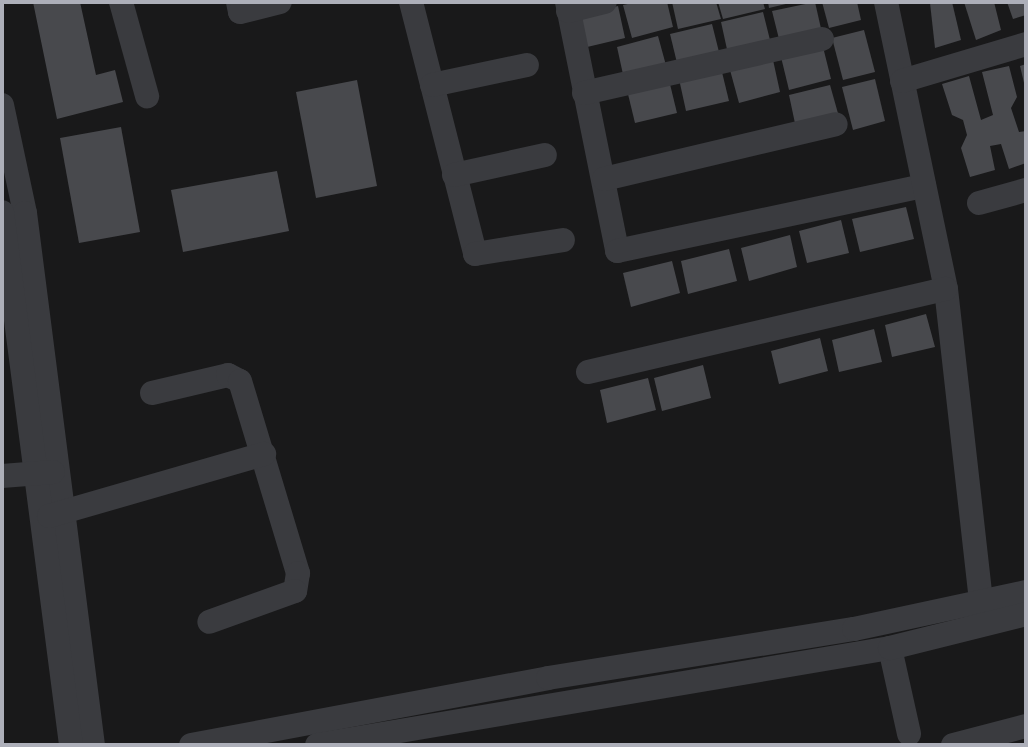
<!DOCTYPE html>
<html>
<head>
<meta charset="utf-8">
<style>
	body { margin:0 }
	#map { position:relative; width:1028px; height:747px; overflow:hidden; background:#19191a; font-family:Poppins,sans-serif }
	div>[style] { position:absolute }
	.building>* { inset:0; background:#48494d }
	.minor>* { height:24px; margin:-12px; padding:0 12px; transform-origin:12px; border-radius:12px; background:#3a3b3f }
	span { translate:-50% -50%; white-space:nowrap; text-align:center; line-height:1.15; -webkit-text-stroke:5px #141415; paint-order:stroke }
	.frame { position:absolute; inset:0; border:4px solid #adafb9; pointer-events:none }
</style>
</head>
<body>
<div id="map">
	<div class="building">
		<div style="clip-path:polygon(33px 2px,80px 2px,96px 75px,115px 70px,123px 102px,57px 119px)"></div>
		<div style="clip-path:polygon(637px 2px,667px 2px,673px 27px,632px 38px,623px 5px)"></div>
		<div style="clip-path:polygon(672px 2px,716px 2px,721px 19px,678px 29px)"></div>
		<div style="clip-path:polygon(718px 2px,763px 2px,765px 9px,723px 19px)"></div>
		<div style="clip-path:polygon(768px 2px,789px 2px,790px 3px,769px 8px)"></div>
		<div style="clip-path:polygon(815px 2px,822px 33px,780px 43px,772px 11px)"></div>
		<div style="clip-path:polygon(822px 2px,857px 2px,861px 20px,829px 28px)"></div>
		<div style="clip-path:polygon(952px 2px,961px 40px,935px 48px,930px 3px)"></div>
		<div style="clip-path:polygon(964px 2px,994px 2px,1001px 30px,976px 40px)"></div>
		<div style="clip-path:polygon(1007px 2px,1026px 2px,1026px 15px,1013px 19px)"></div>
		<div style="clip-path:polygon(618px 6px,625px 38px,583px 48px,575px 16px)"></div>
		<div style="clip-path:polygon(763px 12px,771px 44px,728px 54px,721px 22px)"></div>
		<div style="clip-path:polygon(712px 24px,720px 56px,678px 67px,670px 34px)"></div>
		<div style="clip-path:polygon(864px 30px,875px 72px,843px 80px,832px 38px)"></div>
		<div style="clip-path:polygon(658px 36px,667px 69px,624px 79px,617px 47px)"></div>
		<div style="clip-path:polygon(823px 47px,831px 79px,789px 90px,781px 57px)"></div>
		<div style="clip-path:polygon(773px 60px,780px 92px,739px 103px,730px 70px)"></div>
		<div style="clip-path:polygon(1026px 64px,1026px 86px,1025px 87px,1020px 66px)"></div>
		<div style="clip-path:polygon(1009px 66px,1017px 97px,1011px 108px,1019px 132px,1026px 131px,1026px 163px,1009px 169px,1001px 144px,990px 146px,995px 170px,970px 177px,961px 148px,967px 135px,963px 120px,952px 115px,942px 84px,969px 76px,981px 120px,993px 115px,982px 72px)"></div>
		<div style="clip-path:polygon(721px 68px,729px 101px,686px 111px,679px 79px)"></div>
		<div style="clip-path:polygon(875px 79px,885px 121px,853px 130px,842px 87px)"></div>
		<div style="clip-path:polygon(357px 80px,377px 186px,316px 198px,296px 92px)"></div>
		<div style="clip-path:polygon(669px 80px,677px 113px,635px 123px,627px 90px)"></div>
		<div style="clip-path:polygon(830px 85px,839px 117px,796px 128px,789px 95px)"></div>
		<div style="clip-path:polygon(121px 127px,140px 232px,79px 243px,60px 138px)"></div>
		<div style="clip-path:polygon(277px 171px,289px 231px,183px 252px,171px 190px)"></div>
		<div style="clip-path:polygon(906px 207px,914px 239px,860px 252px,852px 219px)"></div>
		<div style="clip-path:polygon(841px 220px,849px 253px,807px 263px,799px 231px)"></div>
		<div style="clip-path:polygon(790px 235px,797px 267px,749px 281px,741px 248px)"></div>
		<div style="clip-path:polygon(729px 249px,737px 281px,688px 294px,681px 261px)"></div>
		<div style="clip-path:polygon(672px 261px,680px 293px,631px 307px,623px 273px)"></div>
		<div style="clip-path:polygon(926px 314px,935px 347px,892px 357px,885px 325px)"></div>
		<div style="clip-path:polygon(874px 329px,882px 362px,839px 372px,832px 340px)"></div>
		<div style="clip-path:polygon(820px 338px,828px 371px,779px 384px,771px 351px)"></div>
		<div style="clip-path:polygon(703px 365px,711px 398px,662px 411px,654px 378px)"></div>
		<div style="clip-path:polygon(648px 378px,656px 410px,607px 423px,600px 390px)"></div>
	</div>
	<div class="minor">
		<div style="left:121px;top:2px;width:98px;rotate:74.5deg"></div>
		<div style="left:238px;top:2px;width:10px;rotate:79deg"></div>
		<div style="left:240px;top:12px;width:41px;rotate:-14deg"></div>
		<div style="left:411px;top:2px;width:260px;rotate:75.7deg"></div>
		<div style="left:475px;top:254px;width:89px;rotate:-9deg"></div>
		<div style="left:567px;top:2px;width:254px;rotate:78.6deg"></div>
		<div style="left:617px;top:251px;width:314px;rotate:-12deg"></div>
		<div style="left:886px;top:2px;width:293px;rotate:78.2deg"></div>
		<div style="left:946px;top:289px;width:332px;rotate:83.6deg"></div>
		<div style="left:568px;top:11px;width:38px;rotate:-14deg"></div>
		<div style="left:902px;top:81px;width:129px;rotate:-16.6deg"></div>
		<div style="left:432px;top:85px;width:97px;rotate:-11.9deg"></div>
		<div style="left:584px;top:93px;width:244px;rotate:-12.8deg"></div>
		<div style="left:2px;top:105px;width:110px;rotate:78deg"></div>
		<div style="left:25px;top:213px;width:536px;rotate:82.72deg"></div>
		<div style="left:454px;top:175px;width:93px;rotate:-12.4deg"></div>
		<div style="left:604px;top:179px;width:238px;rotate:-13.3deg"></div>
		<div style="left:979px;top:203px;width:49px;rotate:-15.5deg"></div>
		<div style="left:2px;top:212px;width:537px;rotate:82.62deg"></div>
		<div style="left:588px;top:372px;width:367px;rotate:-13.1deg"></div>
		<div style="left:152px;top:393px;width:78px;rotate:-13.3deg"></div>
		<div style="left:228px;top:375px;width:13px;rotate:27deg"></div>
		<div style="left:240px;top:381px;width:201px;rotate:73.2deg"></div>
		<div style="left:298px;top:573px;width:18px;rotate:99deg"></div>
		<div style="left:295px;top:591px;width:91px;rotate:160.2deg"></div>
		<div style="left:2px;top:476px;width:51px;rotate:-4.5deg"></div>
		<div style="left:49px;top:516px;width:224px;rotate:-16.1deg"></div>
		<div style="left:890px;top:648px;width:88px;rotate:77.5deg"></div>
		<div style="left:191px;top:745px;width:363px;rotate:-10.6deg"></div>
		<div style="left:548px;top:678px;width:310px;rotate:-9.1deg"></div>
		<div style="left:854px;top:629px;width:176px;rotate:-12.1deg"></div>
		<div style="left:317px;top:745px;width:581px;rotate:-9.61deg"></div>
		<div style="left:890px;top:648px;width:140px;rotate:-14deg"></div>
		<div style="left:953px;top:745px;width:75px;rotate:-14.6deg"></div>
	</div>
	<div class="frame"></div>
</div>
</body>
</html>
